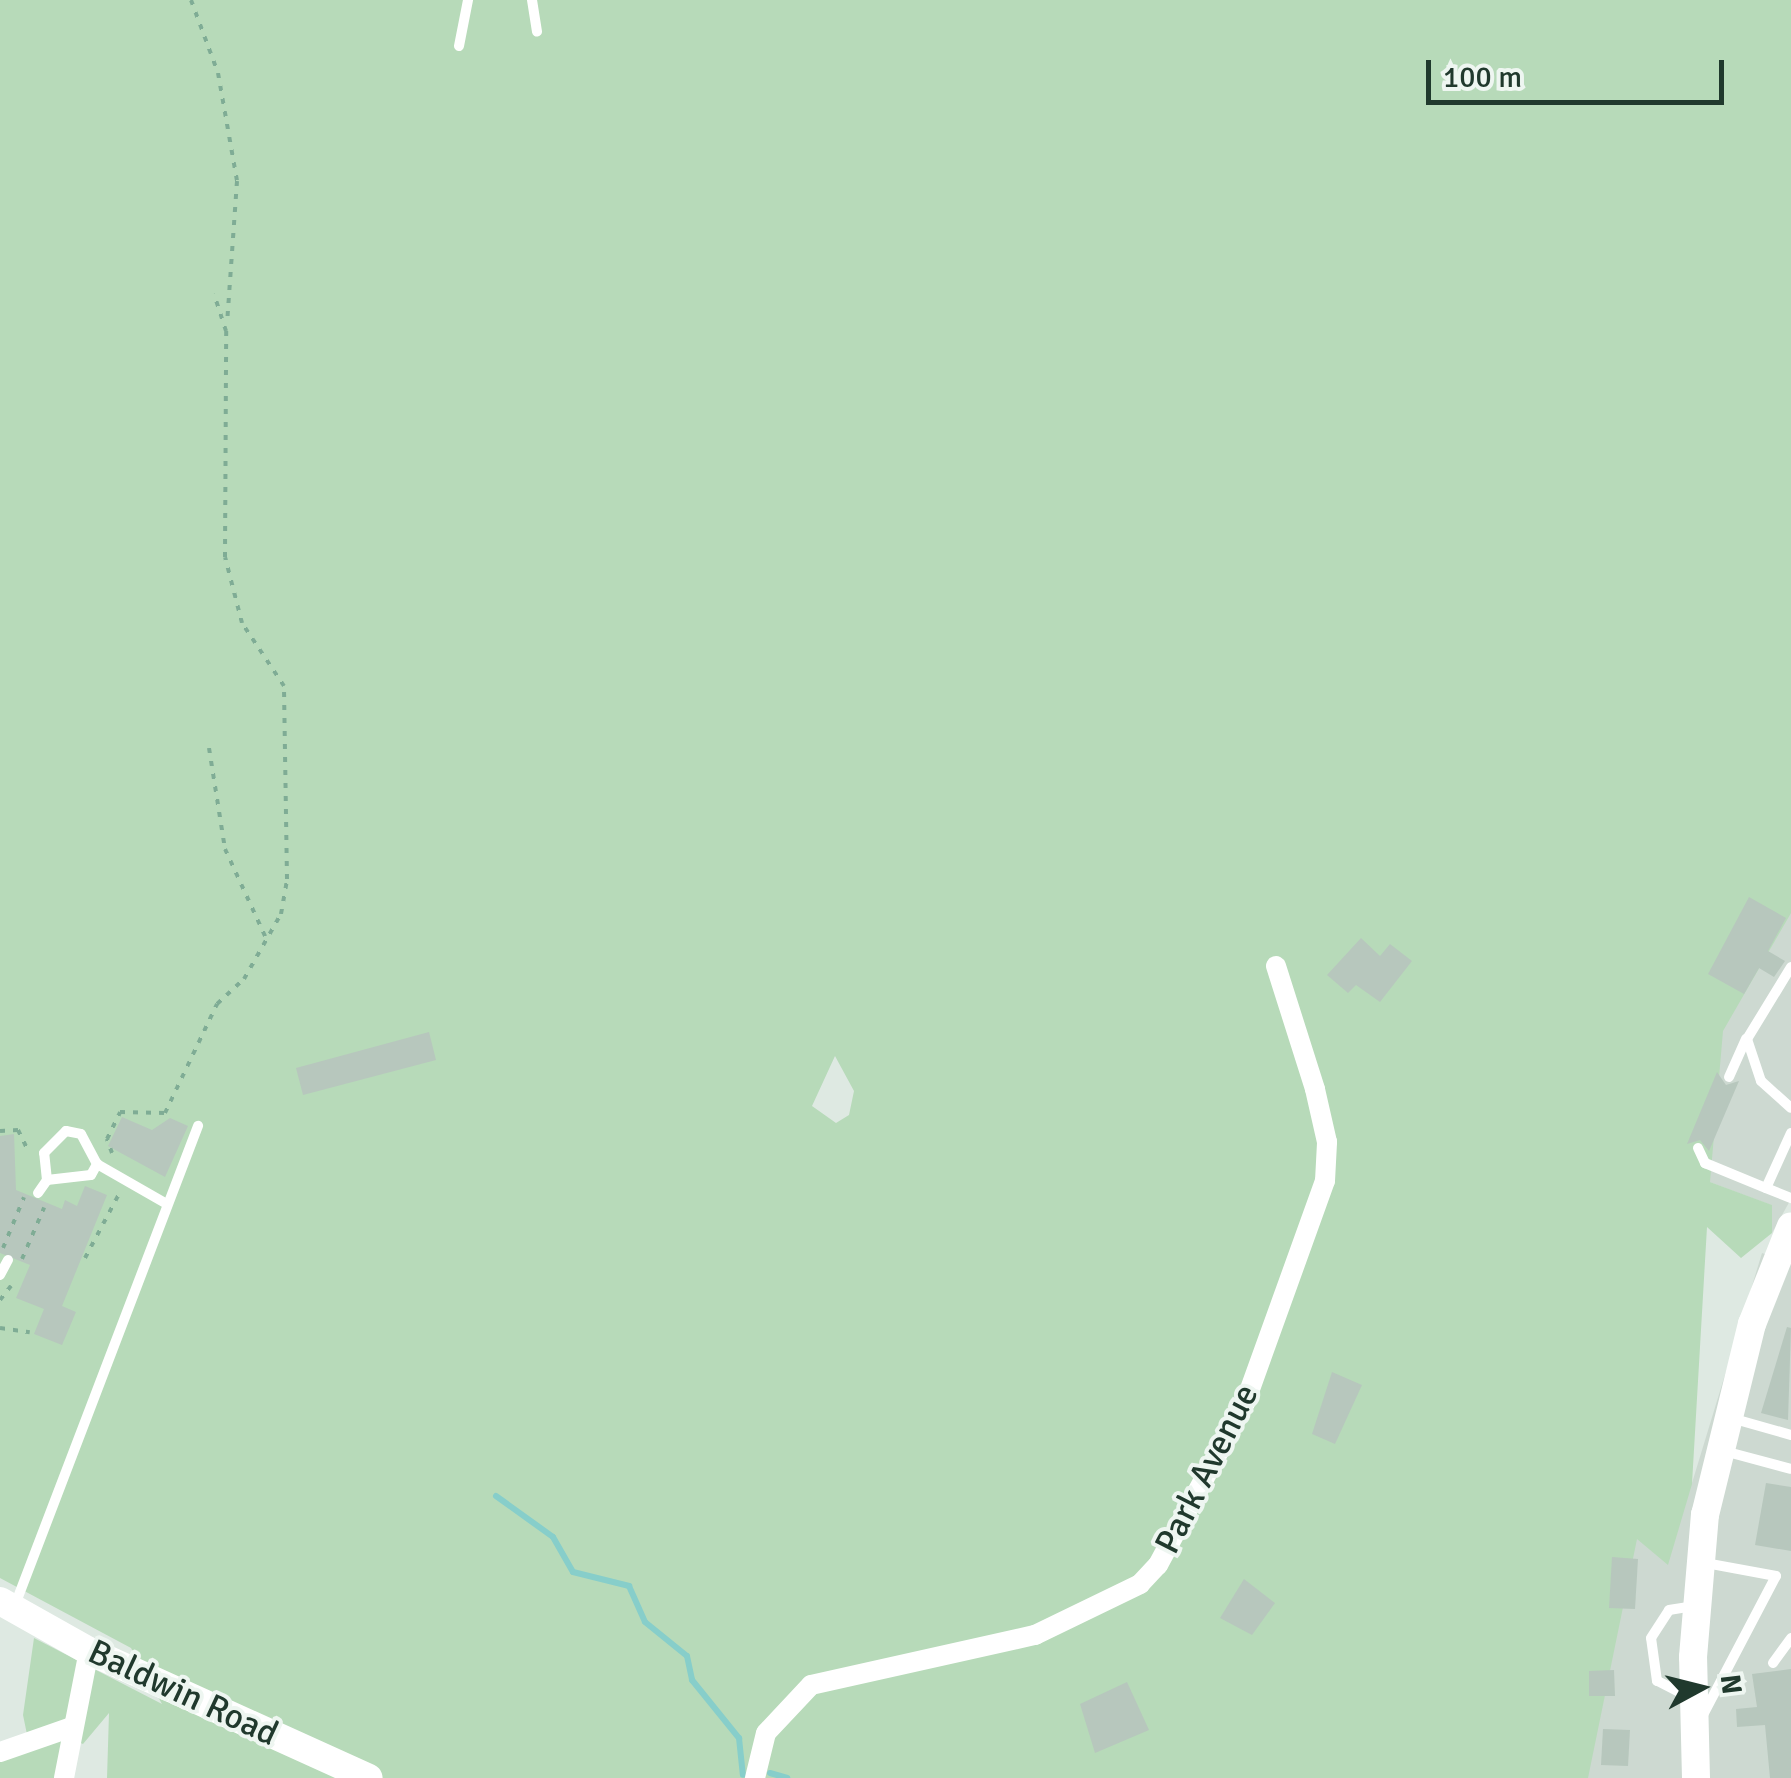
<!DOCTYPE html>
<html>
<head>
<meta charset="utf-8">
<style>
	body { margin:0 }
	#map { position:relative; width:1791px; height:1778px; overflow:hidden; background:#dee9e2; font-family:Signika,sans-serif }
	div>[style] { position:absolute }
	.built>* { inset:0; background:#cdd9d1 }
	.green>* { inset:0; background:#b7dab9 }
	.stream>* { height:6px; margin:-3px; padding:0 3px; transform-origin:3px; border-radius:3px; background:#87ceca }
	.building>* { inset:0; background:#b7c7bd }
	.path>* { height:4px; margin-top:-2px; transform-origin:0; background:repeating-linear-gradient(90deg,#7fac95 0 5px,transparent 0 13px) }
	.lane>* { height:10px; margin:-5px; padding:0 5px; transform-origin:5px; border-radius:5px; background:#fff }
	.street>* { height:20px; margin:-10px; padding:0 10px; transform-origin:10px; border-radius:10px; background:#fff }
	.secondary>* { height:28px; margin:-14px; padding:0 14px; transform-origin:14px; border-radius:14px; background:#fff }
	span { translate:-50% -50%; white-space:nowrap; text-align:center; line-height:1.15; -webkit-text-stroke:8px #eef6f1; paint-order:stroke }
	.street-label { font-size:35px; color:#20392d }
	.north { position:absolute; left:1651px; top:1638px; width:100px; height:100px; -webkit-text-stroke:8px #eef6f1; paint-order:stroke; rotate:83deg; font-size:28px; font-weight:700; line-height:40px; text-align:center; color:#20392d }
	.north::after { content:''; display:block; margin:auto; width:35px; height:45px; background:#20392d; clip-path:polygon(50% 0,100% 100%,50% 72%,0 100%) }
	.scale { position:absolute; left:1426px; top:60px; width:298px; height:45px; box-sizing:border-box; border:5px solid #20392d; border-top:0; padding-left:12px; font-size:30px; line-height:35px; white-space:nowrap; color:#20392d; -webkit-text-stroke:8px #eef6f1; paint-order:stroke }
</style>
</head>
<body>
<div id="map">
	<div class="built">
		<div style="clip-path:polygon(1791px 880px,1791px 1199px,1772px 1233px,1771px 1205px,1672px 1168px,1695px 1009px)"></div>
		<div style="clip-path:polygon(1762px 1253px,1791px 1264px,1791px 1778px,1555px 1778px,1591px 1488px,1692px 1483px)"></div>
	</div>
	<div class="green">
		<div style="clip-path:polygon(evenodd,0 0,1791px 0,1791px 913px,1723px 1031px,1710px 1182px,1772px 1205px,1772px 1233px,1741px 1258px,1707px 1227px,1692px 1484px,1668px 1565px,1637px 1539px,1588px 1778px,107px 1778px,109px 1713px,83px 1744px,65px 1736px,57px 1778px,0 1778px,0 1759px,30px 1749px,23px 1715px,34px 1638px,162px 1704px,131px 1648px,0 1578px,0 0,835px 1056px,854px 1091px,849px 1115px,836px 1123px,812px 1106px,835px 1056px)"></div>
	</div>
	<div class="stream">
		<div style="left:496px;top:1496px;width:70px;rotate:35.7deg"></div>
		<div style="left:553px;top:1537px;width:40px;rotate:60.3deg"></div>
		<div style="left:573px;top:1572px;width:58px;rotate:14deg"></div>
		<div style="left:629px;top:1586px;width:39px;rotate:66deg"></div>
		<div style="left:645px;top:1622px;width:54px;rotate:39deg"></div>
		<div style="left:687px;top:1656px;width:25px;rotate:78deg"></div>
		<div style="left:692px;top:1680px;width:75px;rotate:51deg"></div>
		<div style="left:739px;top:1738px;width:37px;rotate:84deg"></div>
		<div style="left:770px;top:1773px;width:18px;rotate:16deg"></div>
	</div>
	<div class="building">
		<div style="clip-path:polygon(1749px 897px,1786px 918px,1768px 951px,1785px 961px,1774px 977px,1759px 968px,1744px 994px,1708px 974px)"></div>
		<div style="clip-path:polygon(1361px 938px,1380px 956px,1390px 944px,1412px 961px,1380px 1002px,1356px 985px,1348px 993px,1327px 975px)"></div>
		<div style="clip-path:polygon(429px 1032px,436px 1060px,303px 1095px,296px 1068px)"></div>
		<div style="clip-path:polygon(1717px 1072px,1726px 1085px,1739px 1081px,1709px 1151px,1700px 1140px,1687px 1144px)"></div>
		<div style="clip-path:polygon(122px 1117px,152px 1130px,170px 1118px,188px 1126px,165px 1177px,108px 1146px)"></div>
		<div style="clip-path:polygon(14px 1134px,16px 1190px,62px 1209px,65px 1200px,77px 1206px,85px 1186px,107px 1195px,62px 1306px,76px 1312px,62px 1345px,34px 1334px,44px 1309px,16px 1298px,30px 1265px,0 1253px,0 1136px)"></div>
		<div style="clip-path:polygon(1787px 1327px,1791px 1328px,1788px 1420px,1761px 1413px)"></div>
		<div style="clip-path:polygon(1332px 1372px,1362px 1385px,1335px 1444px,1312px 1434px)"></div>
		<div style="clip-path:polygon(1766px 1483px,1791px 1487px,1791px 1551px,1755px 1545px)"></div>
		<div style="clip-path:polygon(1612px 1557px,1638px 1559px,1635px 1609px,1609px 1608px)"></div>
		<div style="clip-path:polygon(1244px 1579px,1275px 1603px,1252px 1635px,1220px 1618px)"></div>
		<div style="clip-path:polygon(1791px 1669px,1791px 1778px,1770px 1778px,1765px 1725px,1737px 1727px,1736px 1709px,1757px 1707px,1752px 1674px)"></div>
		<div style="clip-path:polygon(1614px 1670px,1615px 1696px,1589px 1696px,1589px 1671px)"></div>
		<div style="clip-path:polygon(1127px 1682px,1149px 1730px,1095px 1753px,1080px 1704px)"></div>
		<div style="clip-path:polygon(1603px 1729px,1630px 1730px,1628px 1766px,1601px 1765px)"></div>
	</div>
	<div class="path">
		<div style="left:191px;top:0;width:78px;rotate:69.7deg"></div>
		<div style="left:218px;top:73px;width:110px;rotate:80deg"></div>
		<div style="left:237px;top:181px;width:142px;rotate:94deg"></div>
		<div style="left:209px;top:748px;width:102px;rotate:81deg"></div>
		<div style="left:225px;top:849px;width:96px;rotate:65.3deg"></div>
		<div style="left:0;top:1131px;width:18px;rotate:-3deg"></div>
		<div style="left:18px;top:1130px;width:25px;rotate:64deg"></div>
		<div style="left:112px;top:1153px;width:15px;rotate:-110deg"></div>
		<div style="left:107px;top:1139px;width:30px;rotate:-64deg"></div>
		<div style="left:120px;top:1112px;width:45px;rotate:1.3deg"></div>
		<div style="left:165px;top:1113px;width:121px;rotate:-64.5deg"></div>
		<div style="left:217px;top:1004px;width:37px;rotate:-43deg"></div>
		<div style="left:244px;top:979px;width:75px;rotate:-60.4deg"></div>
		<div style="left:281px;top:914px;width:36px;rotate:-80deg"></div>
		<div style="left:287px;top:879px;width:193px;rotate:-90.9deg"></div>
		<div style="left:284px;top:686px;width:76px;rotate:-123.7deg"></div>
		<div style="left:242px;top:623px;width:68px;rotate:-104.4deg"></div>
		<div style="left:225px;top:557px;width:226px;rotate:-89.7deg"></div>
		<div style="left:226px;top:331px;width:39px;rotate:-108deg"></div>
		<div style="left:3px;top:1248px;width:55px;rotate:-67.6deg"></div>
		<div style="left:85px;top:1258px;width:72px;rotate:-62deg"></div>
		<div style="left:22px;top:1259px;width:56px;rotate:-66.7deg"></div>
		<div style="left:0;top:1300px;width:18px;rotate:-52deg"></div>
		<div style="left:0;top:1328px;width:30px;rotate:8deg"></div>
	</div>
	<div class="lane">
		<div style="left:532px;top:0;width:32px;rotate:81deg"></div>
		<div style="left:459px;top:46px;width:47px;rotate:-78.9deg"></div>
		<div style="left:1791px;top:967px;width:84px;rotate:121.4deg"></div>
		<div style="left:1747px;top:1039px;width:44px;rotate:71.6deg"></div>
		<div style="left:1761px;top:1081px;width:40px;rotate:42deg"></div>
		<div style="left:1729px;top:1077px;width:42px;rotate:-65.9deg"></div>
		<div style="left:1791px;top:1133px;width:60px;rotate:114.4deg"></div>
		<div style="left:1766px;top:1188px;width:27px;rotate:22deg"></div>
		<div style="left:1698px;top:1148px;width:17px;rotate:65deg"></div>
		<div style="left:1705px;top:1163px;width:66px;rotate:22.3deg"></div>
		<div style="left:47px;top:1180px;width:27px;rotate:-96deg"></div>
		<div style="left:44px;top:1153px;width:31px;rotate:-45deg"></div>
		<div style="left:66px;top:1131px;width:15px;rotate:11deg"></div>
		<div style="left:81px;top:1134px;width:34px;rotate:62deg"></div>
		<div style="left:38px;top:1193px;width:16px;rotate:-55deg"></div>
		<div style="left:47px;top:1180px;width:44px;rotate:-6.5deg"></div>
		<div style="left:91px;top:1175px;width:13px;rotate:-61deg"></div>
		<div style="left:97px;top:1164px;width:78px;rotate:29.8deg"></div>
		<div style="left:0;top:1275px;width:17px;rotate:-62deg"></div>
		<div style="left:1731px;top:1418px;width:62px;rotate:15.8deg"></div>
		<div style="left:1724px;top:1451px;width:69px;rotate:15deg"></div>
		<div style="left:15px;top:1605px;width:513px;rotate:-69.09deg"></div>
		<div style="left:1773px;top:1663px;width:31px;rotate:-54deg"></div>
		<div style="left:1689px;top:1697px;width:36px;rotate:-153deg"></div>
		<div style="left:1657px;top:1681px;width:43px;rotate:-97.9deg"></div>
		<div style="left:1651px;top:1638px;width:33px;rotate:-57deg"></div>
		<div style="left:1669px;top:1610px;width:26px;rotate:-9deg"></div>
		<div style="left:1703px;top:1715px;width:157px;rotate:-62.3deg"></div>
		<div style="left:1776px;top:1576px;width:71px;rotate:-169.5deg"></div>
	</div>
	<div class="street">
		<div style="left:0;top:1752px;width:73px;rotate:-19.2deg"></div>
		<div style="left:64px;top:1778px;width:129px;rotate:-78.9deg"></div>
		<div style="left:755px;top:1778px;width:46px;rotate:-76.3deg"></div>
		<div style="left:766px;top:1733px;width:66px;rotate:-46.8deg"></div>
		<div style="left:811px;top:1685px;width:230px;rotate:-12.6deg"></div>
		<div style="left:1035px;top:1635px;width:117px;rotate:-25.9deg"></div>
		<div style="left:1140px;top:1584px;width:26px;rotate:-47deg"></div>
		<div style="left:1158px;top:1565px;width:184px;rotate:-61.8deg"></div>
		<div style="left:1245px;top:1403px;width:236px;rotate:-70.2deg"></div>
		<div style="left:1325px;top:1181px;width:39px;rotate:-87deg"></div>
		<div style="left:1327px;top:1142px;width:54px;rotate:-102.8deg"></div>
		<div style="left:1315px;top:1089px;width:129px;rotate:-107.6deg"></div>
	</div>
	<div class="secondary">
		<div style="left:0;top:1601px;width:102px;rotate:29.3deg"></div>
		<div style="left:89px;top:1651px;width:307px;rotate:24.4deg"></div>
		<div style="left:1696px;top:1778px;width:121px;rotate:-91.4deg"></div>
		<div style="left:1693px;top:1657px;width:143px;rotate:-85.2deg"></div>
		<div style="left:1705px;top:1515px;width:197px;rotate:-76.2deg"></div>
		<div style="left:1752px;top:1324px;width:105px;rotate:-68.3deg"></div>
	</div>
	<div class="street-label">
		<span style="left:1207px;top:1469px;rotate:-63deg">Park Avenue</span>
		<span style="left:183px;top:1693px;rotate:25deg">Baldwin Road</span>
	</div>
	<div class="north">N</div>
	<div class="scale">100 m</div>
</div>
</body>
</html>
